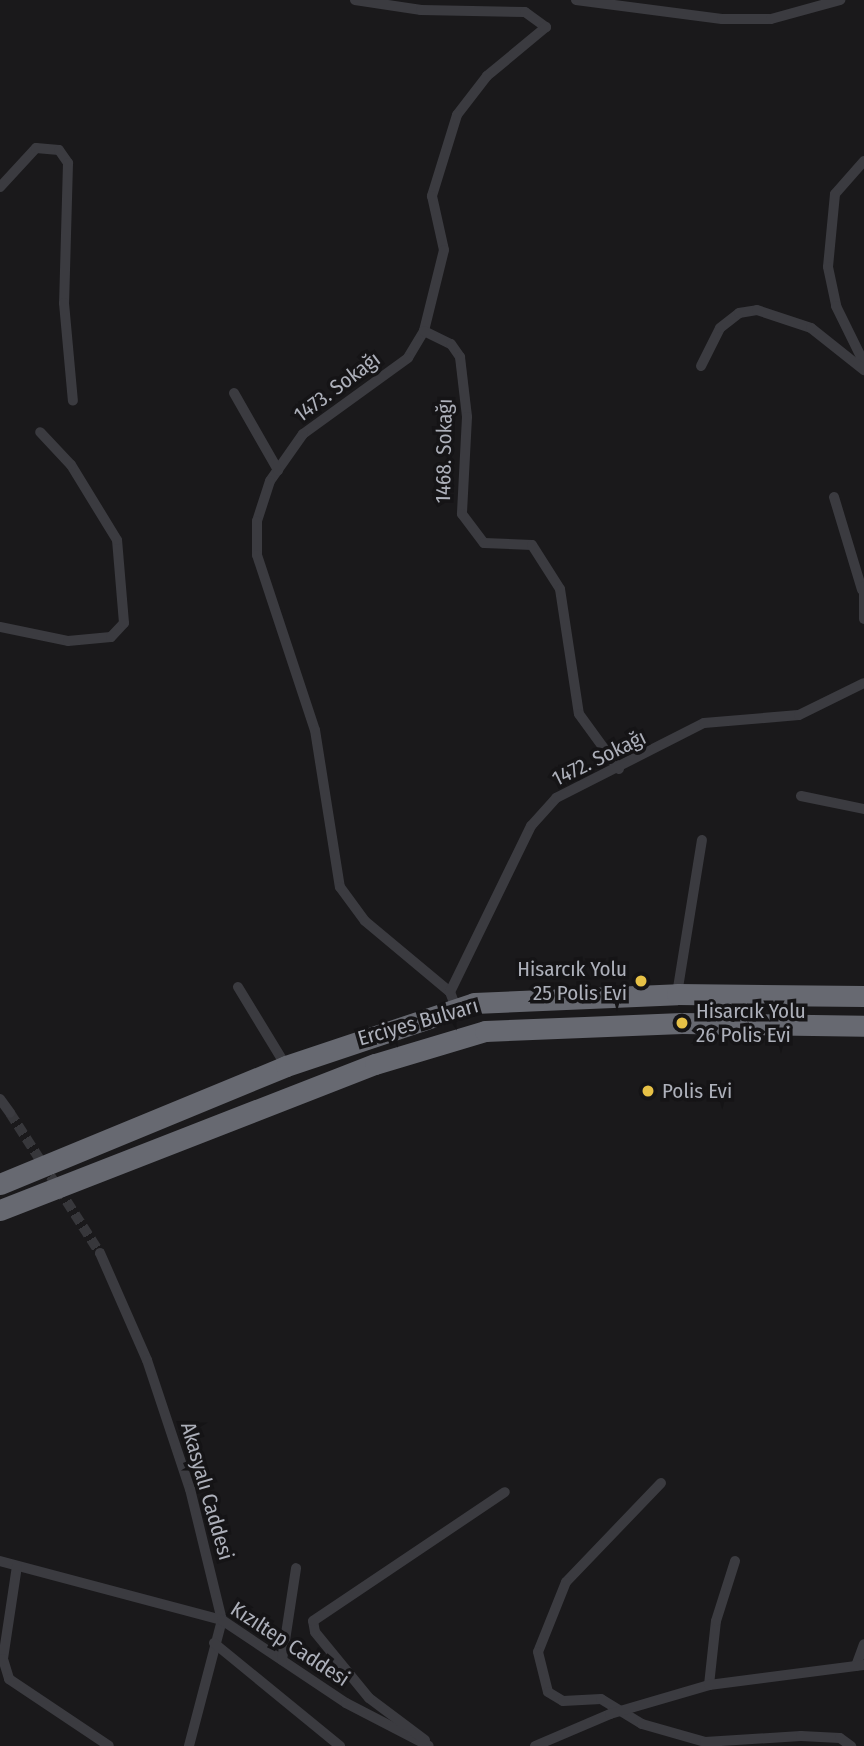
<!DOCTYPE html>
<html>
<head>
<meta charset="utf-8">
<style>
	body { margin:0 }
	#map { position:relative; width:864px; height:1746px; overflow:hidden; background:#1a191b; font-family:"Fira Sans Condensed",sans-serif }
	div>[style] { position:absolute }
	.street-tunnel>* { height:10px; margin-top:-5px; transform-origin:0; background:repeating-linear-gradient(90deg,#37373b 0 10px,transparent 0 15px) }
	.street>* { height:10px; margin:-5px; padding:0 5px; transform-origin:5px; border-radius:5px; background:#3b3b40 }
	.highway>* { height:21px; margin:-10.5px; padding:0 10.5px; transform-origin:10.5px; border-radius:10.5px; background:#676971 }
	.dots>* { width:19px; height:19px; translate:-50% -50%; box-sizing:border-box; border:4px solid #151416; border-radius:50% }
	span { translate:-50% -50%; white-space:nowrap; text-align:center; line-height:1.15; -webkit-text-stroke:7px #151416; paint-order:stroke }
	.street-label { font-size:21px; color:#adb0ba }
	.poi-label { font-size:21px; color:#adb0ba }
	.right { translate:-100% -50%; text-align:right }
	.left { translate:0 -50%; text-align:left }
</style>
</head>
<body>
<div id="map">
	<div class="street-tunnel">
		<div style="left:10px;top:1113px;width:166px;rotate:57.3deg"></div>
	</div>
	<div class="street">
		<div style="left:355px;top:0;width:67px;rotate:8.6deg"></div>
		<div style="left:421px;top:10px;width:104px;rotate:1.1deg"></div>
		<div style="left:525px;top:12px;width:26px;rotate:36deg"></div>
		<div style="left:546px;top:27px;width:77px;rotate:140.3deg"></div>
		<div style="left:487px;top:76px;width:49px;rotate:127.6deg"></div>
		<div style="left:457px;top:115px;width:85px;rotate:107.2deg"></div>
		<div style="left:432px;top:196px;width:55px;rotate:77.5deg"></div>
		<div style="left:444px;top:250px;width:83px;rotate:103.9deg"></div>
		<div style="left:424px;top:331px;width:31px;rotate:121deg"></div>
		<div style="left:408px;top:358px;width:130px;rotate:144.1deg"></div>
		<div style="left:303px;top:434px;width:57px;rotate:125.1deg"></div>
		<div style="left:270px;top:481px;width:42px;rotate:108deg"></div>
		<div style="left:257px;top:521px;width:34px;rotate:90deg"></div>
		<div style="left:257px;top:555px;width:184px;rotate:71.7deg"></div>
		<div style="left:315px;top:730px;width:159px;rotate:81deg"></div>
		<div style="left:340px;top:887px;width:42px;rotate:53.7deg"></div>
		<div style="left:365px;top:921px;width:111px;rotate:39.9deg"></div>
		<div style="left:450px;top:992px;width:17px;rotate:69deg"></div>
		<div style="left:576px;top:0;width:147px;rotate:7.4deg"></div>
		<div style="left:722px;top:19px;width:49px"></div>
		<div style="left:771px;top:19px;width:72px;rotate:-15.4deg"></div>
		<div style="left:864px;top:161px;width:44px;rotate:131.3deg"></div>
		<div style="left:835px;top:194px;width:73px;rotate:95.5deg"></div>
		<div style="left:828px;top:267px;width:40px;rotate:78deg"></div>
		<div style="left:836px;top:306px;width:64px;rotate:63.8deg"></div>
		<div style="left:0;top:187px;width:53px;rotate:-47.3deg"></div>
		<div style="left:36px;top:148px;width:23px;rotate:5deg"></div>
		<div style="left:59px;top:150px;width:16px;rotate:55deg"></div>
		<div style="left:68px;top:163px;width:140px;rotate:91.6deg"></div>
		<div style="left:64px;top:303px;width:98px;rotate:84.8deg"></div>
		<div style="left:424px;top:331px;width:30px;rotate:26deg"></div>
		<div style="left:451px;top:344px;width:16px;rotate:55deg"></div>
		<div style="left:460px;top:357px;width:60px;rotate:83.3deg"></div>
		<div style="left:467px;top:417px;width:97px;rotate:93deg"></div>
		<div style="left:462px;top:514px;width:36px;rotate:53deg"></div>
		<div style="left:484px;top:543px;width:48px;rotate:2.4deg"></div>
		<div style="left:532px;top:545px;width:52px;rotate:57.5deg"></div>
		<div style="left:560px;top:589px;width:126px;rotate:81.4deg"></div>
		<div style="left:579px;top:714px;width:68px;rotate:54deg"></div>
		<div style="left:701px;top:366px;width:42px;rotate:-63.4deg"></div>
		<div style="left:720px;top:328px;width:24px;rotate:-38deg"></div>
		<div style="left:739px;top:313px;width:18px;rotate:-9deg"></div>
		<div style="left:757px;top:310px;width:57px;rotate:18.4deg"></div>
		<div style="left:811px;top:328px;width:68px;rotate:38.4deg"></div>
		<div style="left:234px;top:393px;width:89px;rotate:60.3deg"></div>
		<div style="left:834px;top:497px;width:97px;rotate:73.2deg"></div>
		<div style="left:864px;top:586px;width:33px;rotate:90deg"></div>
		<div style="left:0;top:627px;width:69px;rotate:11.6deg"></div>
		<div style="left:68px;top:641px;width:43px;rotate:-5.3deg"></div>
		<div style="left:111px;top:637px;width:19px;rotate:-47deg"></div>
		<div style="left:124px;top:623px;width:83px;rotate:-94.8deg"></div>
		<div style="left:117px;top:540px;width:88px;rotate:-121.5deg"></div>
		<div style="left:71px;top:465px;width:45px;rotate:-133.2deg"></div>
		<div style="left:801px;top:796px;width:64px;rotate:11.7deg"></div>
		<div style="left:238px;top:987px;width:92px;rotate:58.7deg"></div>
		<div style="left:450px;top:992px;width:185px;rotate:-64deg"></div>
		<div style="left:531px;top:826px;width:38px;rotate:-48deg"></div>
		<div style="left:556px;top:798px;width:166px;rotate:-26.9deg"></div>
		<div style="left:704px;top:723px;width:95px;rotate:-4.8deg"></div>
		<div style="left:799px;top:715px;width:72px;rotate:-26.2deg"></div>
		<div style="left:677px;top:994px;width:156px;rotate:-80.8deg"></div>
		<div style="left:0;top:1099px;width:17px;rotate:54deg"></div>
		<div style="left:100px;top:1253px;width:117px;rotate:66.3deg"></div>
		<div style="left:147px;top:1360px;width:136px;rotate:71.6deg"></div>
		<div style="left:190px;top:1489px;width:135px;rotate:76.3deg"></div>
		<div style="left:222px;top:1620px;width:130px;rotate:104.7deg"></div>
		<div style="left:661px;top:1483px;width:137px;rotate:133.8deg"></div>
		<div style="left:566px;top:1582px;width:75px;rotate:111.8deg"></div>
		<div style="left:538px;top:1652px;width:41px;rotate:76deg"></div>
		<div style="left:548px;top:1692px;width:17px;rotate:31deg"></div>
		<div style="left:563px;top:1701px;width:38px;rotate:-3deg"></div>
		<div style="left:601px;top:1699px;width:48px;rotate:31.4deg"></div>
		<div style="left:642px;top:1724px;width:66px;rotate:15.9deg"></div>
		<div style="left:705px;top:1742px;width:96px;rotate:-3.6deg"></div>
		<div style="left:801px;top:1736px;width:39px;rotate:3deg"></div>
		<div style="left:840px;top:1738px;width:14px;rotate:36deg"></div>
		<div style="left:0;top:1561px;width:230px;rotate:14.9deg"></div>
		<div style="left:222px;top:1620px;width:149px;rotate:33.8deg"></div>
		<div style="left:346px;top:1703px;width:93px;rotate:27.4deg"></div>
		<div style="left:17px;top:1566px;width:94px;rotate:98.6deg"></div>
		<div style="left:3px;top:1659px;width:21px;rotate:73deg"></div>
		<div style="left:9px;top:1679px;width:120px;rotate:33.8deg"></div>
		<div style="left:214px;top:1643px;width:163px;rotate:39.3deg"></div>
		<div style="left:282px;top:1660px;width:93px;rotate:-81.3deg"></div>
		<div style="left:856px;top:1666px;width:23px;rotate:-70deg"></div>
		<div style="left:709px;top:1685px;width:64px;rotate:-83.8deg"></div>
		<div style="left:716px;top:1621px;width:63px;rotate:-72.4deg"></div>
		<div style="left:425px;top:1740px;width:70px;rotate:-143.1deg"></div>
		<div style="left:369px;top:1698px;width:85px;rotate:-129.3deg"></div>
		<div style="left:315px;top:1632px;width:11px;rotate:-100deg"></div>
		<div style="left:313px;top:1621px;width:231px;rotate:-33.9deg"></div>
		<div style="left:535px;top:1746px;width:82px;rotate:-23.1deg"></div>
		<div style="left:610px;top:1714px;width:103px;rotate:-16.3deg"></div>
		<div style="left:709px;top:1685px;width:156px;rotate:-7.4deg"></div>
	</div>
	<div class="highway">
		<div style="left:0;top:1184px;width:309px;rotate:-22.4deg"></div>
		<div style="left:286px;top:1066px;width:198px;rotate:-18.5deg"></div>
		<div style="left:474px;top:1003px;width:203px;rotate:-2.5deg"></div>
		<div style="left:677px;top:994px;width:187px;rotate:0.6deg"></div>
		<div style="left:0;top:1210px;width:402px;rotate:-21.3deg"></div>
		<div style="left:375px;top:1064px;width:115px;rotate:-16.7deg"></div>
		<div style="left:485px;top:1031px;width:197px;rotate:-2.3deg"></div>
		<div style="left:682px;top:1023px;width:182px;rotate:0.9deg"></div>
	</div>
	<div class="dots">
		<div style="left:641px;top:981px;background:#e7c146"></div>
		<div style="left:682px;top:1023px;background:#e7c146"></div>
		<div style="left:648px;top:1091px;background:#e7c146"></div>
	</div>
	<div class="street-label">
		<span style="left:337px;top:387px;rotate:-37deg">1473. Sokağı</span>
		<span style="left:444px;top:451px;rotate:-89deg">1468. Sokağı</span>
		<span style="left:599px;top:758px;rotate:-26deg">1472. Sokağı</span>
		<span style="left:418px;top:1022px;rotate:-16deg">Erciyes Bulvarı</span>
		<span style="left:207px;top:1491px;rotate:74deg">Akasyalı Caddesi</span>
		<span style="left:290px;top:1644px;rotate:33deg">Kızıltep Caddesi</span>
	</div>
	<div class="poi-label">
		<span class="right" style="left:627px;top:981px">Hisarcık Yolu<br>25 Polis Evi</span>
		<span class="left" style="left:696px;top:1023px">Hisarcık Yolu<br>26 Polis Evi</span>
		<span class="left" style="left:662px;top:1091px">Polis Evi</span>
	</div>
</div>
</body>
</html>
